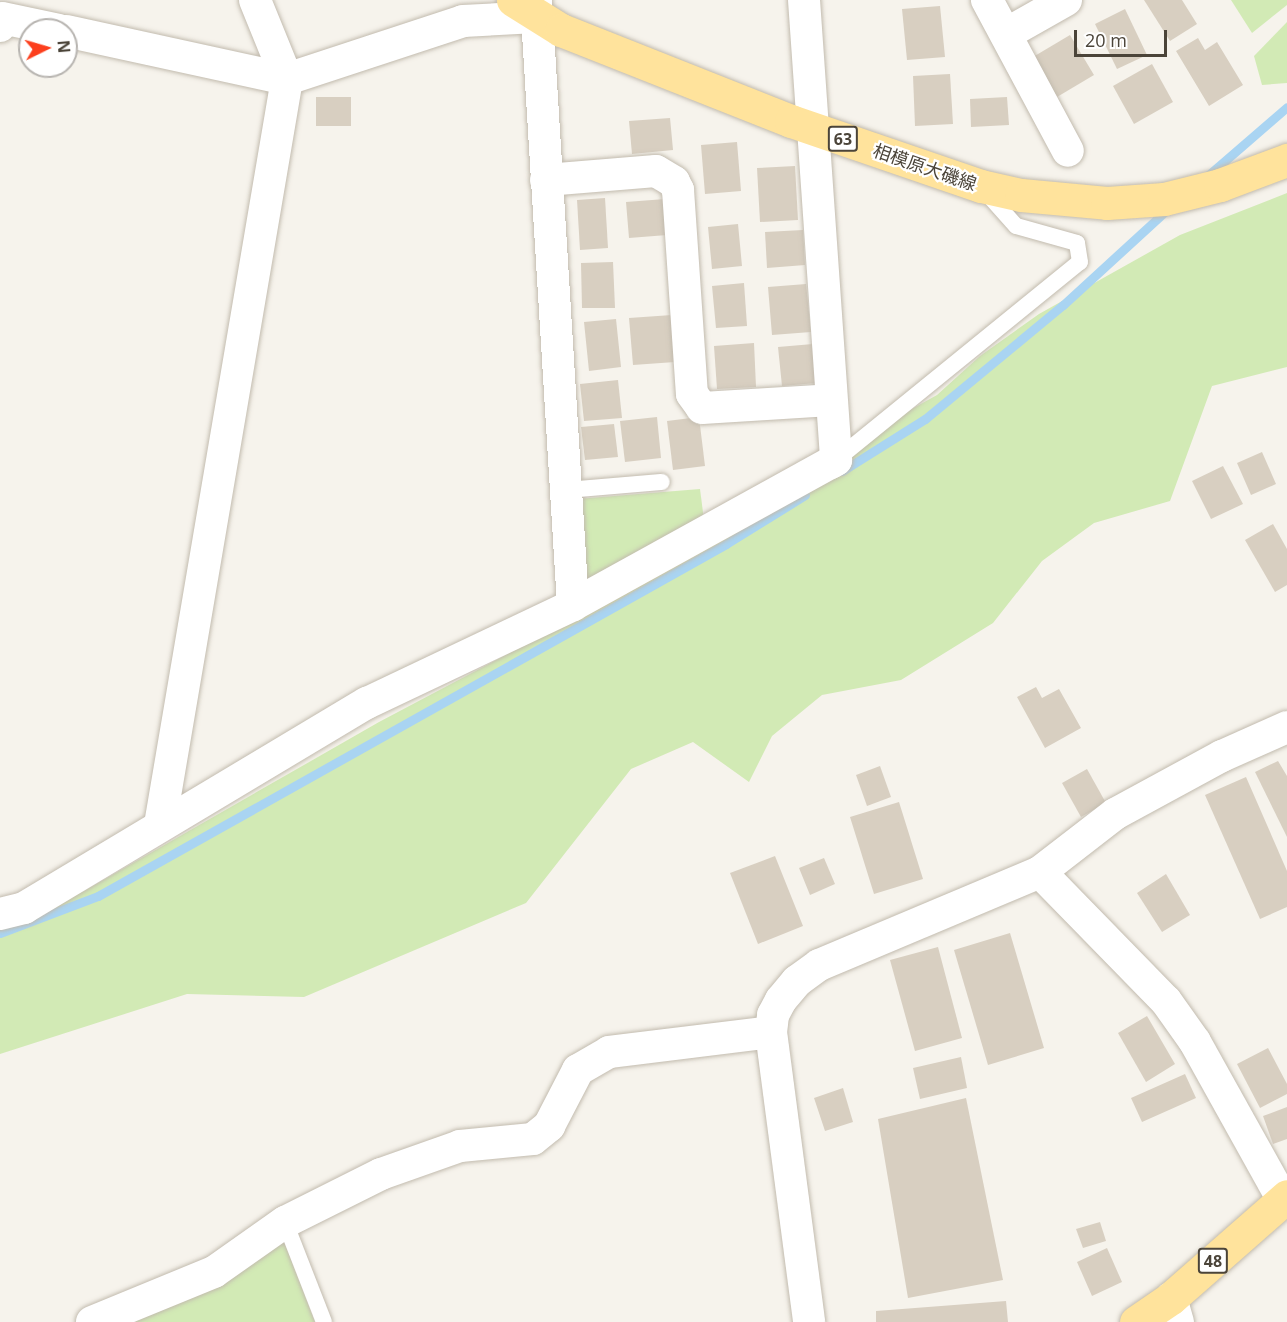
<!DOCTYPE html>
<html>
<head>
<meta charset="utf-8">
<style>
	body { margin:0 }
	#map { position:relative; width:1287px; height:1322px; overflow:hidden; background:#f6f3ec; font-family:"Open Sans","Noto Sans JP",sans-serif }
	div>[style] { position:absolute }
	.green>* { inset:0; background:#d2eab5 }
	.stream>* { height:9px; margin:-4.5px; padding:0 4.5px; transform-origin:4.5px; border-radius:4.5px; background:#a9d4f2 }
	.building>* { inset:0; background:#d8cfc1 }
	.roads { filter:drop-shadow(0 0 2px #c2bbae) drop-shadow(0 0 2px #c2bbae) }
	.service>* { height:16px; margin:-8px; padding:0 8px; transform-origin:8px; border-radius:8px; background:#fff }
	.minor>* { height:32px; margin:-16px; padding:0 16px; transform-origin:16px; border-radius:16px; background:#fff }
	.primary>* { height:33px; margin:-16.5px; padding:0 16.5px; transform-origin:16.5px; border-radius:16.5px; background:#ffe39c }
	span { translate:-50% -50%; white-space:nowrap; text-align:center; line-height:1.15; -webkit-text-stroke:4.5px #fff; paint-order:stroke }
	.shield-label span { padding:2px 4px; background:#fff; border:2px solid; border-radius:4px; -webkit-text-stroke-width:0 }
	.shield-label { font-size:16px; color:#4b4439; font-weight:700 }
	.street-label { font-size:18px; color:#4b4439 }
	.north { position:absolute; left:18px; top:18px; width:60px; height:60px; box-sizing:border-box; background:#fff; border:2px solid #b7b4b0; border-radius:50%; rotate:85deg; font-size:16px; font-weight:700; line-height:24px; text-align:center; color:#4b4439 }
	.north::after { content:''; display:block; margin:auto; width:21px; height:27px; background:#fc3f1d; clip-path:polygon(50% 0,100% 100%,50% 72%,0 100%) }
	.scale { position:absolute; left:1074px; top:30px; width:93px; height:27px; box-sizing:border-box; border:3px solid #4b4439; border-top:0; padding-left:8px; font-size:18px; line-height:21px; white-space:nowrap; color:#4b4439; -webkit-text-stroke:4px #fff; paint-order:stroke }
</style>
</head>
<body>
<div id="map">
	<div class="green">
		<div style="clip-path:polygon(1231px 0,1287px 0,1287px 5px,1252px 33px)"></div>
		<div style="clip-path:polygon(1287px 22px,1287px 83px,1262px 85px,1254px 56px)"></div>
		<div style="clip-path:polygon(1287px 193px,1287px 367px,1212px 386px,1170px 501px,1094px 523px,1042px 561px,993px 623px,901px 680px,822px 695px,772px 736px,749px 782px,693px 742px,631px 769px,526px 903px,304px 997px,187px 994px,0 1054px,0 923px,84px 891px,379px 722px,538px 638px,804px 469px,937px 395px,980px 356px,1039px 314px,1180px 235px)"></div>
		<div style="clip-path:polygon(700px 489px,704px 520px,584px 582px,577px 499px)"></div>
		<div style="clip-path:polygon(283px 1239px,315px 1322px,136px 1322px,135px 1319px)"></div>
	</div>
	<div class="stream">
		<div style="left:1205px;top:178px;width:108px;rotate:-40.9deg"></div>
		<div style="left:842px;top:471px;width:98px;rotate:-32.1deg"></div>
		<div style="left:925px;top:419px;width:179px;rotate:-39.6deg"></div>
		<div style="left:1063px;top:305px;width:144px;rotate:-42.5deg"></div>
		<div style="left:0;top:933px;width:105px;rotate:-20.7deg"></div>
		<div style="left:98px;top:896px;width:720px;rotate:-29.27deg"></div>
		<div style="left:726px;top:544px;width:93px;rotate:-31.8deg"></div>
	</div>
	<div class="building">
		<div style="clip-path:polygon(1144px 0,1182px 0,1197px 24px,1170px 41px)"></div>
		<div style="clip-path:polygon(940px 6px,945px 57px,907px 60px,902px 9px)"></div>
		<div style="clip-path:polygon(1125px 9px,1147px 55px,1117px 69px,1095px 24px)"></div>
		<div style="clip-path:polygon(1070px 35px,1094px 75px,1057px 97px,1033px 57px)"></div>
		<div style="clip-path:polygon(1198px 38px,1205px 50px,1217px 42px,1243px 85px,1209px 106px,1176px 51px)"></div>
		<div style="clip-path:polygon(1152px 64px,1173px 102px,1134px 124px,1113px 86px)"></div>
		<div style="clip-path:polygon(950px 74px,953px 124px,915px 126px,913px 76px)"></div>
		<div style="clip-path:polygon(316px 97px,351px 97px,351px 126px,316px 126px)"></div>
		<div style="clip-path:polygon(1007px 97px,1009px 125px,971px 127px,970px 99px)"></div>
		<div style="clip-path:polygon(670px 118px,673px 150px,632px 154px,629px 121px)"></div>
		<div style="clip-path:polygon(737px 142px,741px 191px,705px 194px,701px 145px)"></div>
		<div style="clip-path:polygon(795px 166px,798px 220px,760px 222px,757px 168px)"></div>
		<div style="clip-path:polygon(605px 198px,608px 248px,580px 250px,577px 200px)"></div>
		<div style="clip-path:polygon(665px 199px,667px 235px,629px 238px,626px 202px)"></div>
		<div style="clip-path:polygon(738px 224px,742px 266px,712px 269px,708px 227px)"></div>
		<div style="clip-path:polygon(803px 230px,805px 265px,767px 268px,765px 232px)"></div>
		<div style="clip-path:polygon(613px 262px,615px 308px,582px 308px,581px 263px)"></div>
		<div style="clip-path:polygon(744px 283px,747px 326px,716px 328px,712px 286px)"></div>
		<div style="clip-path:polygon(806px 284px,811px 332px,772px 335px,768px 287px)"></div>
		<div style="clip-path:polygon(672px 315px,675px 362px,633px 365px,629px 318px)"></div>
		<div style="clip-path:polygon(616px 319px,621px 367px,589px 371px,584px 322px)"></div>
		<div style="clip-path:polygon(754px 343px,756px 387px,717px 389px,714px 346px)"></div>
		<div style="clip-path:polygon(813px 344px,816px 383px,782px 386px,778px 347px)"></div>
		<div style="clip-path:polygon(618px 380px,622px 418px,584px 421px,580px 384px)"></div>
		<div style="clip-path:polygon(657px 417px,661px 458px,625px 462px,620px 421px)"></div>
		<div style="clip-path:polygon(699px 417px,705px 466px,673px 470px,667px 421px)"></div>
		<div style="clip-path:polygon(614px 424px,618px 457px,585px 460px,581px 427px)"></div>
		<div style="clip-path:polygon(1262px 452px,1276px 484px,1251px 495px,1237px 463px)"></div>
		<div style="clip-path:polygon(1223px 466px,1243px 504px,1211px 519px,1192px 481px)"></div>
		<div style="clip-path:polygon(1273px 524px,1287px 549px,1287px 585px,1275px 592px,1245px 540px)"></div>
		<div style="clip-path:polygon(1036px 687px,1042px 698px,1059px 689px,1081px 728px,1045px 748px,1017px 697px)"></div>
		<div style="clip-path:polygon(1278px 761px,1287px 776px,1287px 837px,1255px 772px)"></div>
		<div style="clip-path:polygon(880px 766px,891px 797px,867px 806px,856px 775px)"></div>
		<div style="clip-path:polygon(1087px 769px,1106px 803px,1081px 817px,1062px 783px)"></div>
		<div style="clip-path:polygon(1246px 777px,1287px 871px,1287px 907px,1260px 919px,1205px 795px)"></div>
		<div style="clip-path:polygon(899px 802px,923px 879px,874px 894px,850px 817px)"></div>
		<div style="clip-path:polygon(775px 856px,803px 926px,758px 944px,730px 873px)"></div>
		<div style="clip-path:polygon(824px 858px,835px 884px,810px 895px,799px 868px)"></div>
		<div style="clip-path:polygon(1166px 874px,1190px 915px,1162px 932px,1137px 893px)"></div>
		<div style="clip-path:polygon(1010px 933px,1044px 1048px,988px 1065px,954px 950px)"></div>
		<div style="clip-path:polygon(938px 947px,962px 1038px,915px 1051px,890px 960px)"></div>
		<div style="clip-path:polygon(1147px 1016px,1175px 1064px,1146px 1082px,1118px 1033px)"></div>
		<div style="clip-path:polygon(1268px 1048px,1287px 1084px,1287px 1094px,1260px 1108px,1237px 1064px)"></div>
		<div style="clip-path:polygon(961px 1057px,967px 1088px,920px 1099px,913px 1068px)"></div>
		<div style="clip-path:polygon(1185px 1074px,1196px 1098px,1142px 1122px,1131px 1098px)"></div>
		<div style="clip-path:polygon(843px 1088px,853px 1122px,825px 1131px,814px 1098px)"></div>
		<div style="clip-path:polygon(966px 1098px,1003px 1280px,908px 1298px,878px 1119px)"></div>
		<div style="clip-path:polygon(1287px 1107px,1287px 1139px,1273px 1144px,1263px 1116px)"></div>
		<div style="clip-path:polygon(1100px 1222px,1106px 1241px,1083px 1248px,1076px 1229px)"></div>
		<div style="clip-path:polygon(1107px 1248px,1122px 1282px,1092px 1296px,1077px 1262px)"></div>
		<div style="clip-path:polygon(1006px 1301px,1008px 1322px,876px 1322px,876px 1311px)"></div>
	</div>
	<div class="roads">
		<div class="service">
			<div style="left:836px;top:460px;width:314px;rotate:-39.1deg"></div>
			<div style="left:1080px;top:262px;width:19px;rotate:-99deg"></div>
			<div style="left:1077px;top:243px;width:63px;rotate:-164.4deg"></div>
			<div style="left:1016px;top:226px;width:48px;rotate:-131.6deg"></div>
			<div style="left:566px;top:490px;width:96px;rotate:-4.8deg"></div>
			<div style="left:285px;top:1222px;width:107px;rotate:68.7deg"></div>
		</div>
		<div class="minor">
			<div style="left:536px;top:0;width:606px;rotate:86.5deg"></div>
			<div style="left:573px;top:605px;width:300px;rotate:-28.9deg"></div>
			<div style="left:804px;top:0;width:461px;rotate:86deg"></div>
			<div style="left:836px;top:460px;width:6px;rotate:149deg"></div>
			<div style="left:987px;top:0;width:171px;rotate:61.8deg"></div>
			<div style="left:0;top:26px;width:8px;rotate:-76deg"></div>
			<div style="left:2px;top:18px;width:58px;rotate:11.9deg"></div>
			<div style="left:66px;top:31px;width:226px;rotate:12.3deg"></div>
			<div style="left:287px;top:79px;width:185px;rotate:-18.2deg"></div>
			<div style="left:463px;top:21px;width:73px;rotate:-3.1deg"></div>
			<div style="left:1006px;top:34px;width:69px;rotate:-29.5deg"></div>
			<div style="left:546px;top:180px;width:110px;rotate:-4.7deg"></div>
			<div style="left:656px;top:171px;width:21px;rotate:31deg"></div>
			<div style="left:674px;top:182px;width:9px;rotate:63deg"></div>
			<div style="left:678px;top:190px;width:204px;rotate:86.1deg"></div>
			<div style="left:692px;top:394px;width:17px;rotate:54deg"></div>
			<div style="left:702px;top:408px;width:129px;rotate:-3.5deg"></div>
			<div style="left:160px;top:825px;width:757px;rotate:-80.34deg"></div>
			<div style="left:287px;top:79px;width:85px;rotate:-112.1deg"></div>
			<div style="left:1040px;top:872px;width:180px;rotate:45.7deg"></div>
			<div style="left:1166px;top:1001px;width:50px;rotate:54.7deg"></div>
			<div style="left:1195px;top:1042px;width:181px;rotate:60.9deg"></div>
			<div style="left:0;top:914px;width:25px;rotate:-14deg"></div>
			<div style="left:24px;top:908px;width:400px;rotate:-30.9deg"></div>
			<div style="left:367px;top:703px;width:228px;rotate:-25.4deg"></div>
			<div style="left:771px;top:1032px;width:292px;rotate:82.5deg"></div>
			<div style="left:1171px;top:1298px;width:25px;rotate:74deg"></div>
			<div style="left:92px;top:1322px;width:132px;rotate:-22.3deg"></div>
			<div style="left:214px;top:1272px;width:87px;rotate:-35.2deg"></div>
			<div style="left:285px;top:1222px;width:107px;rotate:-26.6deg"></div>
			<div style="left:381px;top:1174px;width:84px;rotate:-19.5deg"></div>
			<div style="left:460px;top:1146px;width:73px;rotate:-5.5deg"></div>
			<div style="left:533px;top:1139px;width:21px;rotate:-39deg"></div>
			<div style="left:549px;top:1126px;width:63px;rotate:-62.6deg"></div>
			<div style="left:578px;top:1070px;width:36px;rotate:-30deg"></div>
			<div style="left:609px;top:1052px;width:163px;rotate:-7deg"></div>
			<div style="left:771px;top:1032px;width:17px;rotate:-83deg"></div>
			<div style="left:773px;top:1015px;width:17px;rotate:-62deg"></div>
			<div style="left:781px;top:1000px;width:25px;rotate:-50deg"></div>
			<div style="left:797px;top:981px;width:27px;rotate:-36deg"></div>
			<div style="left:819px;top:965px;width:240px;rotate:-22.8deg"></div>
			<div style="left:1040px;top:872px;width:95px;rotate:-37.7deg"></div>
			<div style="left:1115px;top:814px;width:122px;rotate:-28.5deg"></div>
			<div style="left:1222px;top:756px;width:71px;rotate:-24deg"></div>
		</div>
		<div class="primary">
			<div style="left:513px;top:0;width:57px;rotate:32deg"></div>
			<div style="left:561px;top:30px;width:247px;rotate:21.6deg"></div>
			<div style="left:791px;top:121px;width:201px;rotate:18.9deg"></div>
			<div style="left:981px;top:186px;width:41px;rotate:12.7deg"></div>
			<div style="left:1021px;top:195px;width:86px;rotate:5.3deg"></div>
			<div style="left:1107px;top:203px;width:57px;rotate:-4deg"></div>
			<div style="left:1164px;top:199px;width:58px;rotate:-14deg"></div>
			<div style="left:1220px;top:185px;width:72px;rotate:-20.5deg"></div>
			<div style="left:1136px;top:1322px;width:42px;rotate:-34.4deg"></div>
			<div style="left:1171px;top:1298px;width:154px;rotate:-41.3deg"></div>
		</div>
	</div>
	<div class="shield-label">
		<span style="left:843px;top:139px">63</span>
		<span style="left:1213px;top:1261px">48</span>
	</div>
	<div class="street-label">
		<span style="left:925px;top:167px;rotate:19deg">相模原大磯線</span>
	</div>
	<div class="north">N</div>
	<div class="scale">20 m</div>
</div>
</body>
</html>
